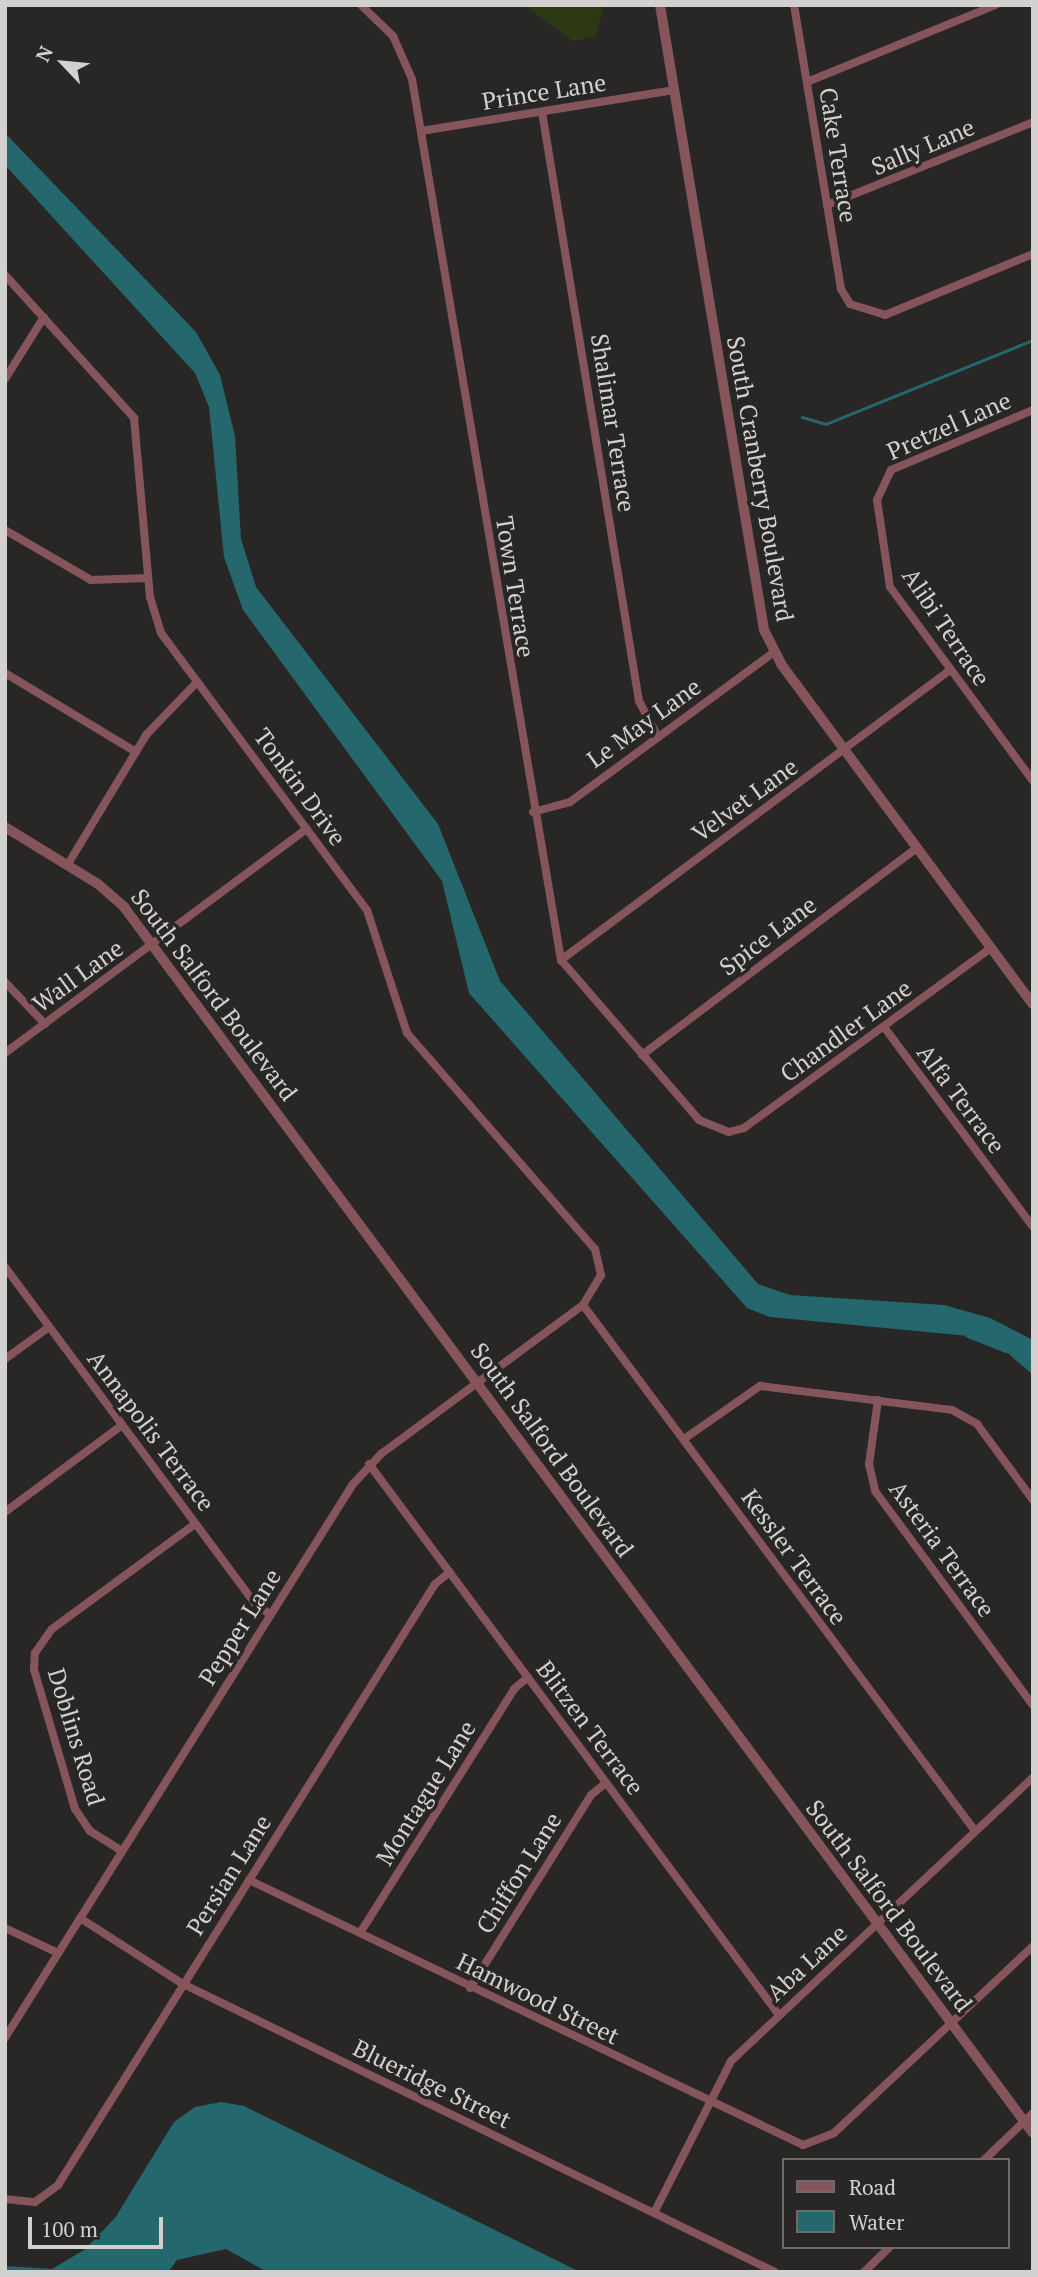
<!DOCTYPE html>
<html>
<head>
<meta charset="utf-8">
<style>
	body { margin:0 }
	#map { position:relative; width:1038px; height:2277px; overflow:hidden; background:#292725; font-family:"PT Serif",serif }
	div>[style] { position:absolute }
	.green>* { inset:0; background:#2d3815 }
	.water>* { inset:0; background:#24676d }
	.stream>* { height:2.5px; margin:-1.25px; padding:0 1.25px; transform-origin:1.25px; border-radius:1.25px; background:#24676d }
	.canal>* { height:10px; margin:-5px; padding:0 5px; transform-origin:5px; border-radius:5px; background:#24676d }
	.minor>* { height:8px; margin:-4px; padding:0 4px; transform-origin:4px; border-radius:4px; background:#85555b }
	.tertiary>* { height:10px; margin:-5px; padding:0 5px; transform-origin:5px; border-radius:5px; background:#85555b }
	span { translate:-50% -50%; white-space:nowrap; text-align:center; line-height:1.15; -webkit-text-stroke:7px #292725; paint-order:stroke }
	.street-label { font-size:24px; color:#d3d1d0 }
	.frame { position:absolute; inset:0; border:7px solid #d3d1d0; pointer-events:none }
	.legend { position:absolute; left:782px; top:2158px; width:228px; height:91px; box-sizing:border-box; background:#292725; border:2px solid #6d6b69; margin:0; padding:9px 12px; list-style:none; font-size:21px; color:#d3d1d0 }
	.legend li { display:flex; align-items:center; gap:14px; height:35px }
	.legend b { width:35px; border:2px solid #6d6b69 }
	.north { position:absolute; left:28px; top:28px; width:70px; height:70px; -webkit-text-stroke:5px #292725; paint-order:stroke; rotate:296deg; font-size:19px; font-weight:700; line-height:28px; text-align:center; color:#d3d1d0 }
	.north::after { content:''; display:block; margin:auto; width:24px; height:32px; background:#d3d1d0; clip-path:polygon(50% 0,100% 100%,50% 72%,0 100%) }
	.scale { position:absolute; left:28px; top:2217px; width:135px; height:32px; box-sizing:border-box; border:4px solid #d3d1d0; border-top:0; padding-left:9px; font-size:21px; line-height:24px; white-space:nowrap; color:#d3d1d0; -webkit-text-stroke:5px #292725; paint-order:stroke }
</style>
</head>
<body>
<div id="map">
	<div class="green">
		<div style="clip-path:polygon(524px 5px,604px 5px,596px 36px,573px 41px)"></div>
	</div>
	<div class="water">
		<div style="clip-path:polygon(5px 133px,196px 332px,220px 375px,235px 436px,241px 539px,256px 587px,438px 824px,500px 981px,758px 1284px,790px 1295px,944px 1305px,990px 1318px,1033px 1340px,1033px 1375px,990px 1338px,770px 1317px,747px 1308px,469px 993px,442px 881px,243px 610px,224px 557px,209px 407px,195px 373px,5px 165px)"></div>
		<div style="clip-path:polygon(221px 2102px,244px 2106px,580px 2272px,267px 2272px,226px 2249px,177px 2260px,168px 2272px,5px 2272px,5px 2266px,52px 2269px,84px 2250px,115px 2218px,174px 2122px,195px 2107px)"></div>
	</div>
	<div class="stream">
		<div style="left:802px;top:417px;width:25px;rotate:16deg"></div>
		<div style="left:826px;top:424px;width:223px;rotate:-22.1deg"></div>
	</div>
	<div class="canal">
		<div style="left:969px;top:1333px;width:41px;rotate:21.5deg"></div>
	</div>
	<div class="minor">
		<div style="left:361px;top:5px;width:45px;rotate:44.1deg"></div>
		<div style="left:393px;top:36px;width:47px;rotate:66.2deg"></div>
		<div style="left:412px;top:79px;width:894px;rotate:80.4deg"></div>
		<div style="left:561px;top:960px;width:211px;rotate:49.2deg"></div>
		<div style="left:699px;top:1120px;width:32px;rotate:22deg"></div>
		<div style="left:729px;top:1132px;width:16px;rotate:-15deg"></div>
		<div style="left:744px;top:1128px;width:306px;rotate:-36.1deg"></div>
		<div style="left:794px;top:5px;width:288px;rotate:80.6deg"></div>
		<div style="left:841px;top:289px;width:17px;rotate:59deg"></div>
		<div style="left:850px;top:304px;width:37px;rotate:17deg"></div>
		<div style="left:885px;top:315px;width:160px;rotate:-22.4deg"></div>
		<div style="left:807px;top:82px;width:204px;rotate:-22.2deg"></div>
		<div style="left:542px;top:112px;width:597px;rotate:80.65deg"></div>
		<div style="left:639px;top:701px;width:40px;rotate:62deg"></div>
		<div style="left:421px;top:131px;width:255px;rotate:-9.2deg"></div>
		<div style="left:827px;top:205px;width:222px;rotate:-21.9deg"></div>
		<div style="left:5px;top:275px;width:193px;rotate:47.9deg"></div>
		<div style="left:134px;top:418px;width:180px;rotate:84.9deg"></div>
		<div style="left:150px;top:597px;width:38px;rotate:73deg"></div>
		<div style="left:161px;top:633px;width:345px;rotate:53.4deg"></div>
		<div style="left:367px;top:910px;width:129px;rotate:72deg"></div>
		<div style="left:407px;top:1033px;width:286px;rotate:49deg"></div>
		<div style="left:595px;top:1249px;width:27px;rotate:77deg"></div>
		<div style="left:601px;top:1275px;width:35px;rotate:121deg"></div>
		<div style="left:583px;top:1305px;width:250px;rotate:143.6deg"></div>
		<div style="left:382px;top:1453px;width:42px;rotate:133.1deg"></div>
		<div style="left:353px;top:1484px;width:654px;rotate:122.14deg"></div>
		<div style="left:5px;top:379px;width:73px;rotate:-57.8deg"></div>
		<div style="left:1033px;top:410px;width:154px;rotate:157.1deg"></div>
		<div style="left:891px;top:470px;width:33px;rotate:115deg"></div>
		<div style="left:877px;top:500px;width:88px;rotate:81.5deg"></div>
		<div style="left:890px;top:587px;width:241px;rotate:53.6deg"></div>
		<div style="left:5px;top:530px;width:99px;rotate:30.2deg"></div>
		<div style="left:91px;top:580px;width:57px;rotate:-2deg"></div>
		<div style="left:5px;top:673px;width:153px;rotate:31.1deg"></div>
		<div style="left:533px;top:812px;width:38px;rotate:-15deg"></div>
		<div style="left:570px;top:802px;width:252px;rotate:-36.3deg"></div>
		<div style="left:68px;top:864px;width:151px;rotate:-58.8deg"></div>
		<div style="left:146px;top:735px;width:74px;rotate:-46.1deg"></div>
		<div style="left:561px;top:960px;width:485px;rotate:-36.7deg"></div>
		<div style="left:5px;top:982px;width:58px;rotate:46.4deg"></div>
		<div style="left:884px;top:1027px;width:249px;rotate:53.3deg"></div>
		<div style="left:5px;top:1053px;width:376px;rotate:-36.6deg"></div>
		<div style="left:642px;top:1055px;width:344px;rotate:-37deg"></div>
		<div style="left:5px;top:1267px;width:420px;rotate:53.4deg"></div>
		<div style="left:255px;top:1604px;width:18px;rotate:34deg"></div>
		<div style="left:583px;top:1305px;width:656px;rotate:53.3deg"></div>
		<div style="left:5px;top:1359px;width:54px;rotate:-36deg"></div>
		<div style="left:878px;top:1400px;width:65px;rotate:98deg"></div>
		<div style="left:869px;top:1464px;width:28px;rotate:77deg"></div>
		<div style="left:875px;top:1491px;width:266px;rotate:53.6deg"></div>
		<div style="left:684px;top:1439px;width:93px;rotate:-34.9deg"></div>
		<div style="left:760px;top:1386px;width:193px;rotate:7.1deg"></div>
		<div style="left:952px;top:1410px;width:29px;rotate:29deg"></div>
		<div style="left:977px;top:1424px;width:94px;rotate:53.6deg"></div>
		<div style="left:369px;top:1464px;width:687px;rotate:53.35deg"></div>
		<div style="left:5px;top:1512px;width:146px;rotate:-36.6deg"></div>
		<div style="left:122px;top:1851px;width:38px;rotate:-148deg"></div>
		<div style="left:90px;top:1831px;width:27px;rotate:-124deg"></div>
		<div style="left:75px;top:1809px;width:145px;rotate:-106.4deg"></div>
		<div style="left:34px;top:1670px;width:17px;rotate:-87deg"></div>
		<div style="left:35px;top:1653px;width:29px;rotate:-55deg"></div>
		<div style="left:52px;top:1629px;width:177px;rotate:-36.3deg"></div>
		<div style="left:249px;top:1880px;width:614px;rotate:25.56deg"></div>
		<div style="left:803px;top:2145px;width:33px;rotate:-21deg"></div>
		<div style="left:834px;top:2133px;width:273px;rotate:-43.2deg"></div>
		<div style="left:80px;top:1918px;width:122px;rotate:32.7deg"></div>
		<div style="left:183px;top:1984px;width:658px;rotate:25.94deg"></div>
		<div style="left:5px;top:1928px;width:59px;rotate:25.3deg"></div>
		<div style="left:360px;top:1933px;width:289px;rotate:-57.7deg"></div>
		<div style="left:514px;top:1689px;width:18px;rotate:-41deg"></div>
		<div style="left:470px;top:1988px;width:228px;rotate:-57.9deg"></div>
		<div style="left:591px;top:1795px;width:19px;rotate:-39deg"></div>
		<div style="left:984px;top:2160px;width:68px;rotate:-43.8deg"></div>
		<div style="left:5px;top:2199px;width:30px;rotate:6deg"></div>
		<div style="left:35px;top:2202px;width:29px;rotate:-36deg"></div>
		<div style="left:58px;top:2185px;width:709px;rotate:-57.9deg"></div>
		<div style="left:435px;top:1584px;width:19px;rotate:-39deg"></div>
		<div style="left:654px;top:2213px;width:170px;rotate:-63.1deg"></div>
		<div style="left:731px;top:2061px;width:415px;rotate:-43.2deg"></div>
		<div style="left:864px;top:2272px;width:36px;rotate:-44deg"></div>
	</div>
	<div class="tertiary">
		<div style="left:660px;top:5px;width:634px;rotate:80.55deg"></div>
		<div style="left:764px;top:630px;width:38px;rotate:63deg"></div>
		<div style="left:781px;top:664px;width:423px;rotate:53.5deg"></div>
		<div style="left:5px;top:827px;width:109px;rotate:31.5deg"></div>
		<div style="left:98px;top:884px;width:35px;rotate:41deg"></div>
		<div style="left:124px;top:907px;width:1526px;rotate:53.45deg"></div>
	</div>
	<div class="street-label">
		<span style="left:544px;top:92px;rotate:-9deg">Prince Lane</span>
		<span style="left:923px;top:147px;rotate:-23deg">Sally Lane</span>
		<span style="left:838px;top:155px;rotate:81deg">Cake Terrace</span>
		<span style="left:613px;top:423px;rotate:81deg">Shalimar Terrace</span>
		<span style="left:949px;top:426px;rotate:-24deg">Pretzel Lane</span>
		<span style="left:760px;top:479px;rotate:80deg">South Cranberry Boulevard</span>
		<span style="left:515px;top:587px;rotate:81deg">Town Terrace</span>
		<span style="left:946px;top:627px;rotate:56deg">Alibi Terrace</span>
		<span style="left:644px;top:723px;rotate:-36deg">Le May Lane</span>
		<span style="left:300px;top:787px;rotate:54deg">Tonkin Drive</span>
		<span style="left:745px;top:800px;rotate:-36deg">Velvet Lane</span>
		<span style="left:768px;top:936px;rotate:-37deg">Spice Lane</span>
		<span style="left:78px;top:976px;rotate:-36deg">Wall Lane</span>
		<span style="left:214px;top:995px;rotate:53deg">South Salford Boulevard</span>
		<span style="left:846px;top:1031px;rotate:-36deg">Chandler Lane</span>
		<span style="left:961px;top:1099px;rotate:53deg">Alfa Terrace</span>
		<span style="left:151px;top:1431px;rotate:53deg">Annapolis Terrace</span>
		<span style="left:552px;top:1450px;rotate:54deg">South Salford Boulevard</span>
		<span style="left:942px;top:1549px;rotate:54deg">Asteria Terrace</span>
		<span style="left:794px;top:1557px;rotate:54deg">Kessler Terrace</span>
		<span style="left:240px;top:1627px;rotate:-58deg">Pepper Lane</span>
		<span style="left:590px;top:1728px;rotate:53deg">Blitzen Terrace</span>
		<span style="left:76px;top:1737px;rotate:73deg">Doblins Road</span>
		<span style="left:426px;top:1793px;rotate:-58deg">Montague Lane</span>
		<span style="left:519px;top:1873px;rotate:-58deg">Chiffon Lane</span>
		<span style="left:229px;top:1875px;rotate:-58deg">Persian Lane</span>
		<span style="left:889px;top:1906px;rotate:53deg">South Salford Boulevard</span>
		<span style="left:807px;top:1963px;rotate:-43deg">Aba Lane</span>
		<span style="left:538px;top:1999px;rotate:26deg">Hamwood Street</span>
		<span style="left:432px;top:2084px;rotate:26deg">Blueridge Street</span>
	</div>
	<div class="frame"></div>
	<ul class="legend">
	<li><b style="height:9px;background:#85555b"></b>Road</li>
	<li><b style="height:19px;background:#24676d"></b>Water</li>
	</ul>
	<div class="north">N</div>
	<div class="scale">100 m</div>
</div>
</body>
</html>
